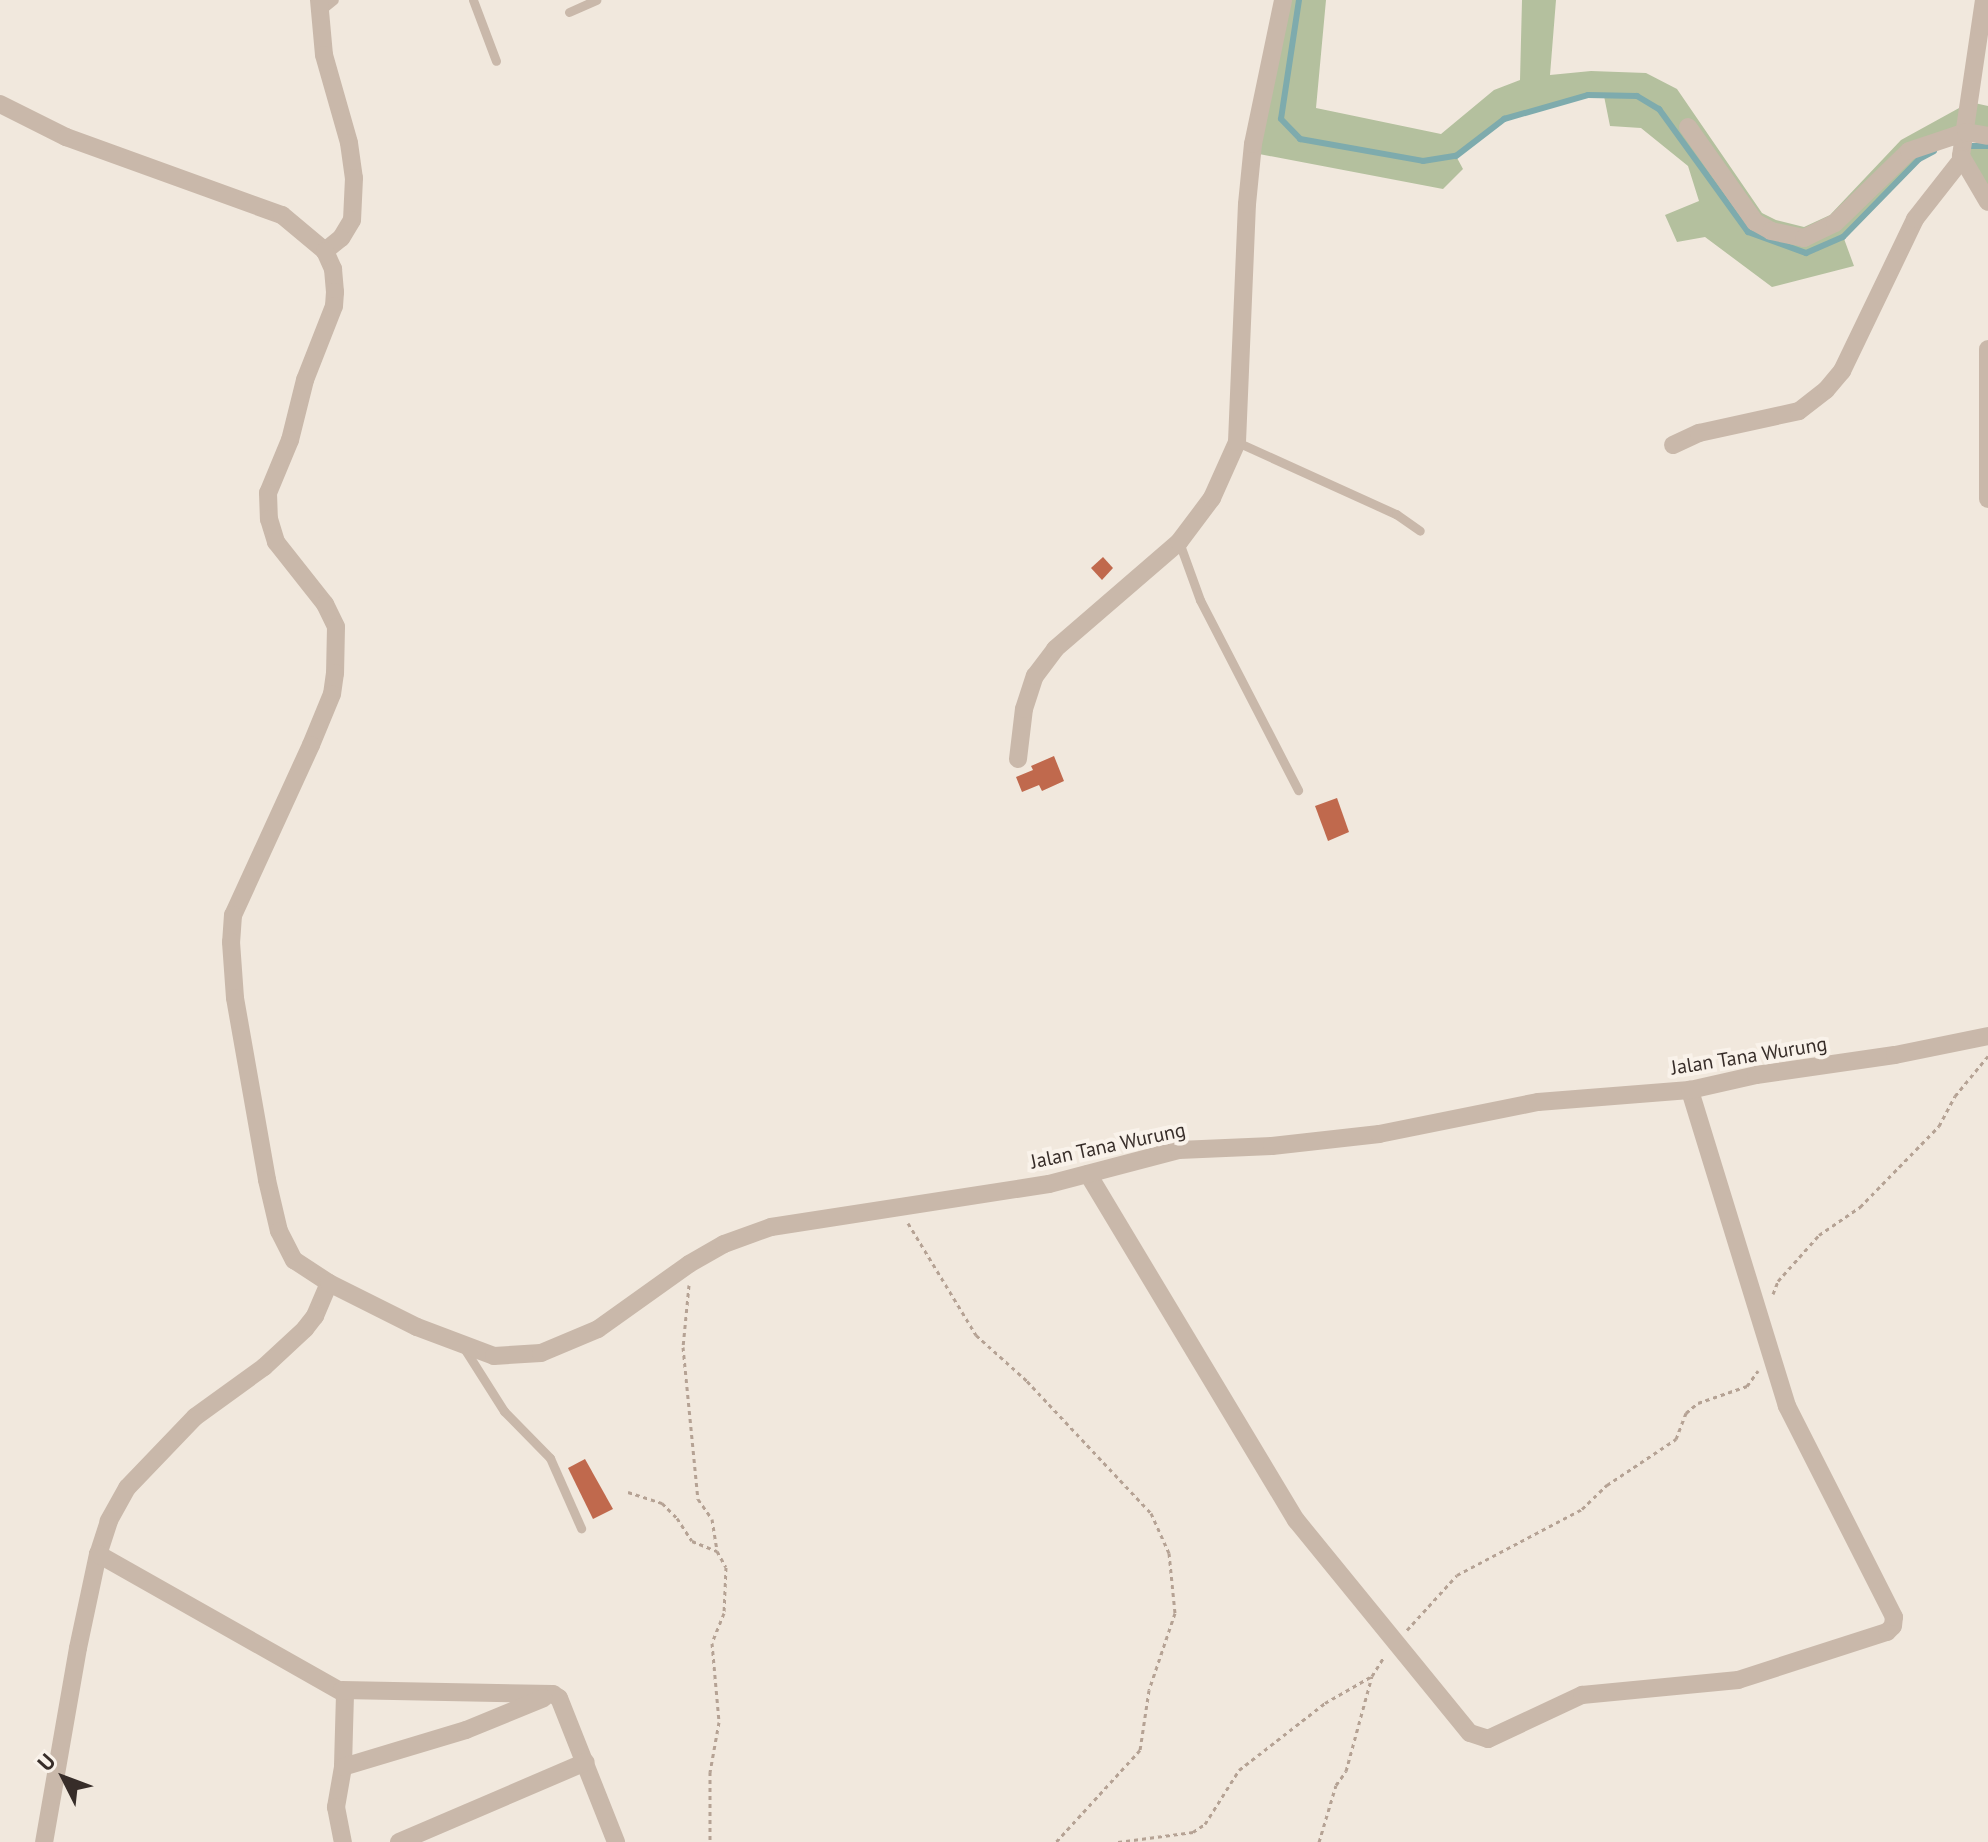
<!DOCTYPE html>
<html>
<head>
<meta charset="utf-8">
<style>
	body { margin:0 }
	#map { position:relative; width:1988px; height:1842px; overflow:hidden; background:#f1e8dd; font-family:"PT Sans",sans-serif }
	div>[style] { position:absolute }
	.green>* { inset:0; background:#b4c09e }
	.stream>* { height:6px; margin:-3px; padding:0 3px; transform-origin:3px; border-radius:3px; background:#7eabad }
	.building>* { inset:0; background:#c0694d }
	.path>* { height:3px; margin-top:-1.5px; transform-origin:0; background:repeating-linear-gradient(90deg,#b5a294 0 4px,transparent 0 8px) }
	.lane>* { height:9px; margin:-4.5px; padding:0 4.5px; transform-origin:4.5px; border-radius:4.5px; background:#c9b8aa }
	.street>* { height:18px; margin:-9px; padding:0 9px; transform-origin:9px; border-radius:9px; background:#c9b8aa }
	span { translate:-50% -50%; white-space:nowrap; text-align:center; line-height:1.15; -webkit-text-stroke:8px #f9f2ea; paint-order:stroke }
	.street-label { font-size:20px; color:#372d29 }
	.north { position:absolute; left:24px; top:1738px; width:80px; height:80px; -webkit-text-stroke:6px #f9f2ea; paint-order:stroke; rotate:312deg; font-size:22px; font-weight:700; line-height:32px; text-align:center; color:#372d29 }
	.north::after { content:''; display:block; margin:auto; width:28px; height:36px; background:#372d29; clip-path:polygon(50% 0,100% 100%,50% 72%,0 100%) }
</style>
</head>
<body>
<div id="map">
	<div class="green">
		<div style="clip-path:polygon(1287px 0,1326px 0,1316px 108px,1441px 134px,1494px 90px,1520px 80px,1522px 0,1556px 0,1550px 75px,1591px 71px,1646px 73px,1677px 89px,1762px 213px,1776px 220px,1804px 227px,1830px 215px,1901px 140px,1970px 102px,1988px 106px,1988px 132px,1965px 146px,1988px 146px,1988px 192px,1964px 146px,1945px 145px,1919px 159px,1843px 236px,1854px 266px,1772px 287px,1705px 237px,1677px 242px,1665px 215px,1699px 201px,1688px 166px,1641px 128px,1610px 126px,1604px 96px,1588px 95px,1504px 119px,1456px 156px,1463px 169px,1443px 189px,1259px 154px)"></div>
	</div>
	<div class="stream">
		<div style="left:1299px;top:0;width:120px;rotate:98.6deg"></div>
		<div style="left:1281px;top:119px;width:28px;rotate:46deg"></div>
		<div style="left:1300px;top:139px;width:125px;rotate:10.1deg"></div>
		<div style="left:1423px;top:161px;width:33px;rotate:-9deg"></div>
		<div style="left:1456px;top:156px;width:61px;rotate:-37.6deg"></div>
		<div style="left:1504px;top:119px;width:87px;rotate:-15.9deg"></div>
		<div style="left:1588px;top:95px;width:49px;rotate:1.2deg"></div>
		<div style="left:1637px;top:96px;width:26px;rotate:31deg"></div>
		<div style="left:1659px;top:109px;width:152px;rotate:54.1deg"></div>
		<div style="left:1748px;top:232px;width:62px;rotate:19.9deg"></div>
		<div style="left:1806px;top:253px;width:40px;rotate:-23.4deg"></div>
		<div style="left:1843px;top:237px;width:109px;rotate:-45.7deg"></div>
		<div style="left:1919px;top:159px;width:17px;rotate:-28deg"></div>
		<div style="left:1963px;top:146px;width:25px"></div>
	</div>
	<div class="building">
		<div style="clip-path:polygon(1103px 557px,1113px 568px,1102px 580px,1091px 568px)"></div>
		<div style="clip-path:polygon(1054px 756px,1064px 781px,1042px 791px,1039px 785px,1022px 792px,1016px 777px,1033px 770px,1031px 766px)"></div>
		<div style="clip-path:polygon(1337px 798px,1349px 832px,1328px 841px,1315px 806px)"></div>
		<div style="clip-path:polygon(585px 1459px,613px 1509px,593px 1519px,568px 1468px)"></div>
	</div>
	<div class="path">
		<div style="left:908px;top:1223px;width:131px;rotate:58.7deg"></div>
		<div style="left:976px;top:1335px;width:69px;rotate:42deg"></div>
		<div style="left:1027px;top:1381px;width:181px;rotate:46.8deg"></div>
		<div style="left:1151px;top:1513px;width:44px;rotate:65.8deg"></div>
		<div style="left:1169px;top:1553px;width:60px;rotate:84.3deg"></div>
		<div style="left:1175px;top:1613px;width:81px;rotate:108.7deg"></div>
		<div style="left:1149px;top:1690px;width:61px;rotate:98.5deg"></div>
		<div style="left:1140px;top:1750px;width:125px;rotate:132.4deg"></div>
		<div style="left:689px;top:1285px;width:62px;rotate:95.5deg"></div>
		<div style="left:683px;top:1347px;width:153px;rotate:84.4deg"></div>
		<div style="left:698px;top:1499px;width:24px;rotate:55deg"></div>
		<div style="left:712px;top:1519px;width:32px;rotate:81deg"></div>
		<div style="left:1773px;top:1294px;width:14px;rotate:-69deg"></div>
		<div style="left:1778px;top:1281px;width:62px;rotate:-48.3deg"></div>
		<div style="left:1819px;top:1235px;width:50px;rotate:-34.3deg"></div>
		<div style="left:1860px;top:1207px;width:113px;rotate:-45.7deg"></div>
		<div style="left:1939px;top:1126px;width:34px;rotate:-62deg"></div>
		<div style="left:1955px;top:1096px;width:52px;rotate:-50.5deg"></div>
		<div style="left:628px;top:1492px;width:36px;rotate:18deg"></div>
		<div style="left:662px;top:1503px;width:21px;rotate:45deg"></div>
		<div style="left:677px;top:1518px;width:27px;rotate:57deg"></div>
		<div style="left:692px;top:1541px;width:27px;rotate:22deg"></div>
		<div style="left:717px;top:1551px;width:18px;rotate:61deg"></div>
		<div style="left:726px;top:1567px;width:46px;rotate:92.5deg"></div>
		<div style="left:724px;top:1613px;width:32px;rotate:112deg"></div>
		<div style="left:712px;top:1643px;width:79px;rotate:84.9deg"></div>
		<div style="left:719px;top:1722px;width:51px;rotate:100.2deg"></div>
		<div style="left:710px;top:1772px;width:70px;rotate:90deg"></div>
		<div style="left:1407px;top:1630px;width:74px;rotate:-47.7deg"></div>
		<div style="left:1457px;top:1575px;width:141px;rotate:-27.8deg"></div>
		<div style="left:1582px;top:1509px;width:35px;rotate:-44deg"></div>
		<div style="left:1607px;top:1485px;width:83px;rotate:-33.7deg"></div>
		<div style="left:1676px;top:1439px;width:28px;rotate:-69deg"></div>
		<div style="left:1686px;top:1413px;width:16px;rotate:-40deg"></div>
		<div style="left:1698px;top:1403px;width:52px;rotate:-19.1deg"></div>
		<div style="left:1747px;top:1386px;width:19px;rotate:-54deg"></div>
		<div style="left:1118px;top:1842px;width:76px;rotate:-7.6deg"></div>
		<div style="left:1193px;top:1832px;width:14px;rotate:-34deg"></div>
		<div style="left:1205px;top:1824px;width:64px;rotate:-57.8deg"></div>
		<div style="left:1239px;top:1770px;width:109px;rotate:-37.9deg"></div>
		<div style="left:1325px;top:1703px;width:54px;rotate:-29.9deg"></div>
		<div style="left:1372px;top:1676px;width:22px;rotate:-58deg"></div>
		<div style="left:1319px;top:1842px;width:59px;rotate:-73.4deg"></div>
		<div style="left:1336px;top:1785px;width:17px;rotate:-54deg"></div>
		<div style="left:1346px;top:1771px;width:98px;rotate:-74.7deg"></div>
	</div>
	<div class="lane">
		<div style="left:473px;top:0;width:65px;rotate:69.3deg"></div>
		<div style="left:319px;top:12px;width:19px;rotate:-39deg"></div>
		<div style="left:569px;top:12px;width:30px;rotate:-24deg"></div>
		<div style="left:1237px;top:442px;width:175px;rotate:24.4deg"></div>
		<div style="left:1396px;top:514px;width:29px;rotate:35deg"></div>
		<div style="left:1179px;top:542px;width:62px;rotate:70.1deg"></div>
		<div style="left:1200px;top:600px;width:214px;rotate:62.7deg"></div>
		<div style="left:464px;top:1348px;width:75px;rotate:57.6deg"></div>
		<div style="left:504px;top:1411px;width:66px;rotate:45.6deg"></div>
		<div style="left:550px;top:1458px;width:77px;rotate:66.1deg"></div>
	</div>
	<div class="street">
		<div style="left:319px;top:0;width:55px;rotate:84.8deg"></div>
		<div style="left:324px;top:55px;width:91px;rotate:74.1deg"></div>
		<div style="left:349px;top:143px;width:35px;rotate:82deg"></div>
		<div style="left:354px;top:178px;width:42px;rotate:92.7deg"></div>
		<div style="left:352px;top:220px;width:21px;rotate:121deg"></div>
		<div style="left:341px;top:238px;width:21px;rotate:141deg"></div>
		<div style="left:1984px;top:0;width:158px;rotate:98.4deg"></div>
		<div style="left:1961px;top:156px;width:53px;rotate:59.6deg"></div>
		<div style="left:0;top:104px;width:74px;rotate:26.6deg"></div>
		<div style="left:66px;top:137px;width:230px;rotate:19.9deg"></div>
		<div style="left:282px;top:215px;width:56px;rotate:39.9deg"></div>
		<div style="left:325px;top:251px;width:20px;rotate:66deg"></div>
		<div style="left:333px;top:269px;width:23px;rotate:85deg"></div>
		<div style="left:335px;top:292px;width:14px;rotate:94deg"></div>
		<div style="left:334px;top:306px;width:79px;rotate:111.4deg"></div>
		<div style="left:305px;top:380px;width:62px;rotate:104deg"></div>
		<div style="left:290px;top:440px;width:57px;rotate:112.5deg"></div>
		<div style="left:268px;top:493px;width:26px;rotate:88deg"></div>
		<div style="left:269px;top:519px;width:24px;rotate:73deg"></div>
		<div style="left:276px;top:542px;width:79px;rotate:51.7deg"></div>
		<div style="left:325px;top:604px;width:25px;rotate:64deg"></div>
		<div style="left:336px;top:627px;width:46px;rotate:91.2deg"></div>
		<div style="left:335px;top:673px;width:21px;rotate:98deg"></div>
		<div style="left:332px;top:694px;width:55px;rotate:112.4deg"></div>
		<div style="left:311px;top:745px;width:187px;rotate:114.6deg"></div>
		<div style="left:233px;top:915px;width:27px;rotate:94deg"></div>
		<div style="left:231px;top:942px;width:56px;rotate:85.9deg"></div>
		<div style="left:235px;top:998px;width:185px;rotate:80deg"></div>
		<div style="left:267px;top:1180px;width:52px;rotate:76.8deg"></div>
		<div style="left:279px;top:1231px;width:33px;rotate:63deg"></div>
		<div style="left:294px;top:1260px;width:42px;rotate:33.3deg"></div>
		<div style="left:329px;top:1283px;width:36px;rotate:113deg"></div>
		<div style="left:315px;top:1316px;width:16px;rotate:128deg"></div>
		<div style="left:305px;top:1329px;width:56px;rotate:137.2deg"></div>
		<div style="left:264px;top:1367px;width:85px;rotate:144.1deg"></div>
		<div style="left:195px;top:1417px;width:98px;rotate:133.8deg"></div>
		<div style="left:127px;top:1488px;width:38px;rotate:119deg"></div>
		<div style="left:109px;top:1521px;width:35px;rotate:108deg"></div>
		<div style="left:98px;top:1554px;width:96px;rotate:102deg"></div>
		<div style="left:78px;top:1648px;width:197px;rotate:99.9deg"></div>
		<div style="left:1688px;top:127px;width:116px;rotate:54.8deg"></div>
		<div style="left:1755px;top:222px;width:18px;rotate:29deg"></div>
		<div style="left:1771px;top:231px;width:34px;rotate:12deg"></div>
		<div style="left:1804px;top:238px;width:34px;rotate:-26deg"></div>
		<div style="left:1835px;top:223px;width:103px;rotate:-44.2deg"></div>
		<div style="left:1909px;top:151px;width:60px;rotate:-18.4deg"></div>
		<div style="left:1966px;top:132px;width:22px;rotate:10deg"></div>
		<div style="left:1988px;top:349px;width:150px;rotate:90deg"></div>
		<div style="left:1673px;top:445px;width:29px;rotate:-25deg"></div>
		<div style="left:1699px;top:433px;width:102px;rotate:-12.4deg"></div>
		<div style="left:1799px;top:411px;width:34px;rotate:-38deg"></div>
		<div style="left:1826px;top:390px;width:25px;rotate:-50deg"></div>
		<div style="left:1842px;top:371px;width:169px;rotate:-64.3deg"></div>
		<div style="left:1915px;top:219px;width:76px;rotate:-51.9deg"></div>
		<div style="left:1018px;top:759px;width:50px;rotate:-83.2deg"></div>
		<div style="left:1024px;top:709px;width:35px;rotate:-72deg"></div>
		<div style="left:1035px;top:676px;width:34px;rotate:-53deg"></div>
		<div style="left:1055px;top:649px;width:164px;rotate:-40.8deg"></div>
		<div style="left:1179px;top:542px;width:55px;rotate:-53.1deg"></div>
		<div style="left:1212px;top:498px;width:61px;rotate:-65.9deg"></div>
		<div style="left:1237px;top:442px;width:238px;rotate:-87.6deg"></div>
		<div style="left:1247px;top:204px;width:60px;rotate:-84.3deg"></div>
		<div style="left:1253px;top:144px;width:147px;rotate:-78.2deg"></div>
		<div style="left:1088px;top:1174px;width:404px;rotate:59deg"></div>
		<div style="left:1296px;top:1520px;width:275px;rotate:50.8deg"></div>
		<div style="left:1470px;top:1733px;width:19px;rotate:18deg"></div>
		<div style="left:1488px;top:1739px;width:104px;rotate:-25.1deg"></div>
		<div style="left:1582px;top:1695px;width:157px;rotate:-5.5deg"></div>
		<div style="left:1738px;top:1680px;width:157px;rotate:-17.9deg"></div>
		<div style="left:1887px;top:1632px;width:8px;rotate:-45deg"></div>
		<div style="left:1893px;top:1626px;width:9px;rotate:-84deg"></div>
		<div style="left:1894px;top:1617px;width:237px;rotate:-116.9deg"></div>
		<div style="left:1787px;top:1406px;width:331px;rotate:-107.1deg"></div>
		<div style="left:329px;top:1283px;width:98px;rotate:26.6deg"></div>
		<div style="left:417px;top:1327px;width:82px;rotate:20.6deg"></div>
		<div style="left:494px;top:1356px;width:47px;rotate:-3.7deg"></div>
		<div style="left:541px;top:1353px;width:62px;rotate:-22.8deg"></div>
		<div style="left:598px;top:1329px;width:112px;rotate:-35.5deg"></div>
		<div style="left:689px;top:1264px;width:40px;rotate:-29.7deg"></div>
		<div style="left:724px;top:1244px;width:50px;rotate:-19.9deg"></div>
		<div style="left:771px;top:1227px;width:281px;rotate:-8.8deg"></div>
		<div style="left:1049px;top:1184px;width:134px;rotate:-14.7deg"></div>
		<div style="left:1179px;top:1150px;width:93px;rotate:-2.5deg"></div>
		<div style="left:1272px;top:1146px;width:108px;rotate:-6.4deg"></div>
		<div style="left:1379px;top:1134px;width:162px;rotate:-11.4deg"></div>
		<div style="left:1538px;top:1102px;width:152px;rotate:-4.5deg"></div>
		<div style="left:1690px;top:1090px;width:68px;rotate:-12.8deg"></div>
		<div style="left:1756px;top:1075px;width:140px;rotate:-8.2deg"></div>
		<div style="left:1895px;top:1055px;width:95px;rotate:-11.5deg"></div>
		<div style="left:98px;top:1554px;width:284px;rotate:29.5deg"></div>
		<div style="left:345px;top:1694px;width:73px;rotate:91.6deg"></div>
		<div style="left:343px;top:1767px;width:41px;rotate:99.9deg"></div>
		<div style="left:336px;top:1807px;width:36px;rotate:79deg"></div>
		<div style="left:342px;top:1690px;width:211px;rotate:1.1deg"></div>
		<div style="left:553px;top:1694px;width:7px;rotate:34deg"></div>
		<div style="left:559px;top:1698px;width:155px;rotate:68.4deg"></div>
		<div style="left:343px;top:1767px;width:128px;rotate:-16.7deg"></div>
		<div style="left:466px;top:1730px;width:84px;rotate:-22.3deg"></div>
		<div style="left:399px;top:1842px;width:203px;rotate:-23.2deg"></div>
	</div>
	<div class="street-label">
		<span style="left:1749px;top:1056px;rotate:-9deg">Jalan Tana Wurung</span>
		<span style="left:1108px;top:1146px;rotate:-12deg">Jalan Tana Wurung</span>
	</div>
	<div class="north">U</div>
</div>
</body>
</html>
